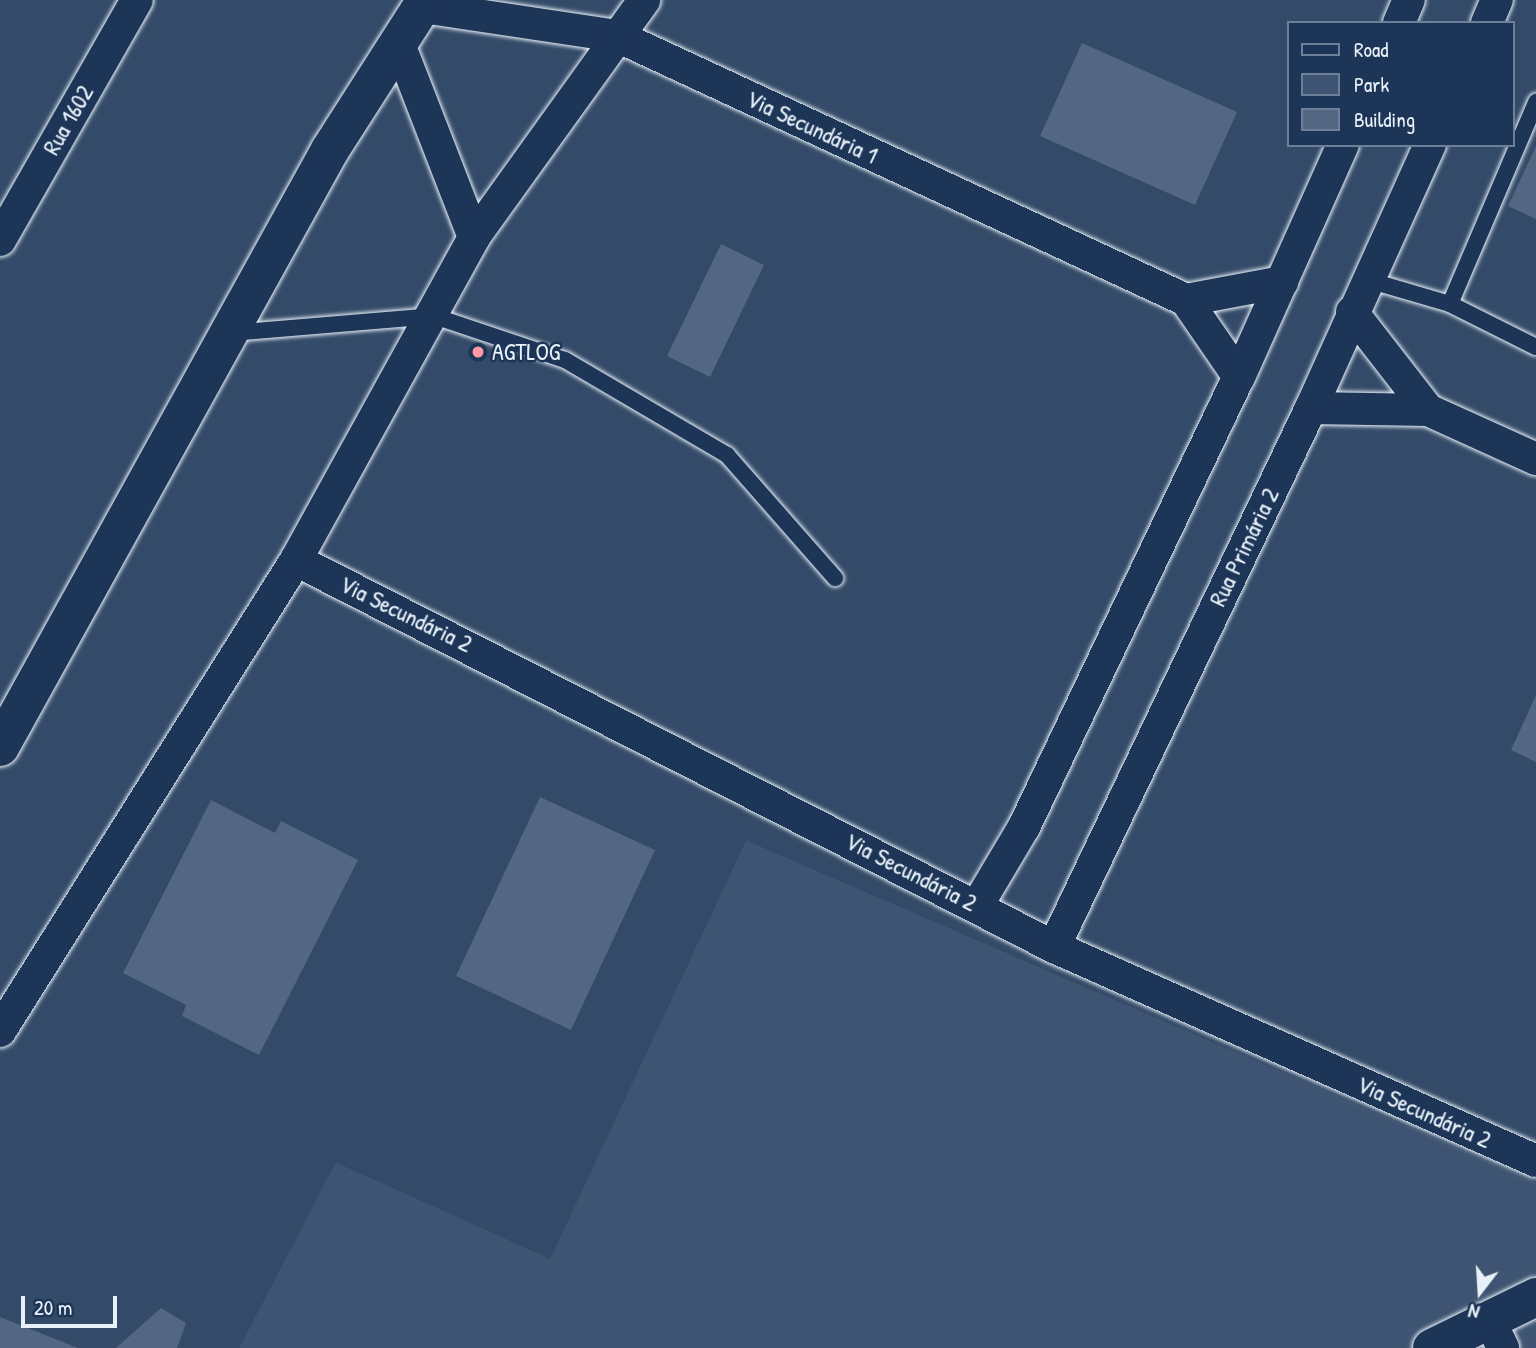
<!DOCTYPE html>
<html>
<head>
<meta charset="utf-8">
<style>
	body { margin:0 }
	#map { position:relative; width:1536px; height:1348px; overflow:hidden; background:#253d5d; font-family:"Patrick Hand",sans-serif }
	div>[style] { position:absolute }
	.built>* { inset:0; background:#334a68 }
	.green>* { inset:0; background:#3e5472 }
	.building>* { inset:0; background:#536782 }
	.roads { filter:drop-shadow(0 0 2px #e8f1f8) drop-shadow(0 0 2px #e8f1f8) }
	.lane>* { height:16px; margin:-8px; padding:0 8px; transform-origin:8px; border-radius:8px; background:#1d3557 }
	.street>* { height:32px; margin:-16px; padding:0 16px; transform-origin:16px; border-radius:16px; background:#1d3557 }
	.secondary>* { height:38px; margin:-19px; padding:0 19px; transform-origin:19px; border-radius:19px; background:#1d3557 }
	.highway>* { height:38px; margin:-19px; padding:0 19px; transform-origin:19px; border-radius:19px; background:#1d3557 }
	.dots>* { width:19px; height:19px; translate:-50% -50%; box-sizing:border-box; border:4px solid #1d3557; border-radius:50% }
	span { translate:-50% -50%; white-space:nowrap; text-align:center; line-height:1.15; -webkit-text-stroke:5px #1d3557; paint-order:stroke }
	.street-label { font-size:24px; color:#e8f1f8 }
	.poi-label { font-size:24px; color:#e8f1f8 }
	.left { translate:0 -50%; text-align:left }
	.legend { position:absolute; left:1287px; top:21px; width:228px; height:126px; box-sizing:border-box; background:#1d3557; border:2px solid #6e8097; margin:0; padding:9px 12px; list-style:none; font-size:21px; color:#e8f1f8 }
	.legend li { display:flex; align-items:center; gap:14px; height:35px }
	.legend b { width:35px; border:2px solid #6e8097 }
	.north { position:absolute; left:1445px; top:1257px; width:70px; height:70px; -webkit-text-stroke:5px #1d3557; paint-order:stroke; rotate:197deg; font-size:19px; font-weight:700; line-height:28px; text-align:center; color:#e8f1f8 }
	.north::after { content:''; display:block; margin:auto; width:24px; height:32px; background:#e8f1f8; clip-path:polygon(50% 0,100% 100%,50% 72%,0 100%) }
	.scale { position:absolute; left:21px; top:1296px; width:96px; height:32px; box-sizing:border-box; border:4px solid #e8f1f8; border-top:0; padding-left:9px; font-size:21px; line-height:24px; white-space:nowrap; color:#e8f1f8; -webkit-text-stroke:5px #1d3557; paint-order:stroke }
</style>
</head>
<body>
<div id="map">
	<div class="built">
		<div style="clip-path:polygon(evenodd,0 0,1536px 0,1536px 1182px,746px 840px,550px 1260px,337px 1162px,239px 1348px,0 1348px,0 0,1289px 23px,1513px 23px,1513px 145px,1289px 145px,1289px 23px)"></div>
	</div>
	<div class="green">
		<div style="clip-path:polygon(746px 840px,1536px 1182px,1536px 1348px,239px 1348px,336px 1162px,550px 1259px)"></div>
	</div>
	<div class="building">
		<div style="clip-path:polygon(1082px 43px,1237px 112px,1195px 205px,1040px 136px)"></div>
		<div style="clip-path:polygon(1536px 146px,1536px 219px,1508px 206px)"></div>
		<div style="clip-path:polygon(721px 244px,764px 265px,710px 377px,667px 356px)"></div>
		<div style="clip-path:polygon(1536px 695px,1536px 762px,1511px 750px)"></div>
		<div style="clip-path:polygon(540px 797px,655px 850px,571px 1030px,456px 976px)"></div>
		<div style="clip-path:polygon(211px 800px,275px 833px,281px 821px,358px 860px,259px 1055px,182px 1016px,186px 1005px,123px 973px)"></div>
		<div style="clip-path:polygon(161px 1308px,186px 1323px,177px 1348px,116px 1348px)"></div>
		<div style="clip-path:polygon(0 1317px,78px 1348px,0 1348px)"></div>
	</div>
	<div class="roads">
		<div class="lane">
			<div style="left:1368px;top:280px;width:85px;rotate:16.3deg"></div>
			<div style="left:1450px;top:304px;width:96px;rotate:26.6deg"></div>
			<div style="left:1450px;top:304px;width:220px;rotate:-66.9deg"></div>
			<div style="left:231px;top:333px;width:204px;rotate:-4.8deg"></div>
			<div style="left:434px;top:316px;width:138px;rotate:18.6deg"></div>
			<div style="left:565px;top:360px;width:188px;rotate:30.4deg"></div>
			<div style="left:727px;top:455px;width:164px;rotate:48.7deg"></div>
		</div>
		<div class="street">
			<div style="left:423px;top:7px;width:196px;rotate:8.5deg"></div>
			<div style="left:617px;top:36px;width:627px;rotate:24.89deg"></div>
			<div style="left:1186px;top:300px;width:93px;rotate:55.5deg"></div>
			<div style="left:1399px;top:23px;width:25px;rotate:-67deg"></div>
			<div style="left:1487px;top:23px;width:25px;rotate:-67deg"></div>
			<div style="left:399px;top:44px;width:207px;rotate:68.8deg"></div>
			<div style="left:0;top:240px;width:276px;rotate:-60.3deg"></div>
			<div style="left:1186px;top:300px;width:98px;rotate:-10.6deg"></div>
			<div style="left:1352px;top:312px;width:124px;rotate:52.2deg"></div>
			<div style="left:1311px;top:408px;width:117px;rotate:1deg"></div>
			<div style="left:1428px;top:410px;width:119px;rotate:24.4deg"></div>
			<div style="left:296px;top:560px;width:851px;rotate:27.05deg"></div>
			<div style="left:1054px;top:947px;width:527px;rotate:23.94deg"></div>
			<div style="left:977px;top:906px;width:92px;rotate:-59.3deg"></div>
			<div style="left:1024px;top:827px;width:499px;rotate:-64.5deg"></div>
			<div style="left:1239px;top:377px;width:254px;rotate:-65.9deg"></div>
			<div style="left:1054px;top:947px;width:597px;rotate:-64.51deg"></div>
			<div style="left:1311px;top:408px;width:289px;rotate:-65.7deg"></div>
			<div style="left:0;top:1031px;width:556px;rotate:-57.85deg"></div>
			<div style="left:296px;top:560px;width:369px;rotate:-61.1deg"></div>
			<div style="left:474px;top:237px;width:292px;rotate:-54.3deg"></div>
			<div style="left:1490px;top:1321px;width:30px;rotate:64deg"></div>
		</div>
		<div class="secondary">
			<div style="left:1432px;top:1348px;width:116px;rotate:-26.1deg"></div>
		</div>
		<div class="highway">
			<div style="left:0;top:747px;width:682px;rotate:-61.07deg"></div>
			<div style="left:330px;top:150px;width:178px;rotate:-57.4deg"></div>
		</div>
	</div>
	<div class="dots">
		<div style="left:478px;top:352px;background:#ff9aa2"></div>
	</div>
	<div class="street-label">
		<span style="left:68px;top:120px;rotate:-60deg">Rua 1602</span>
		<span style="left:812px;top:127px;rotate:25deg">Via Secundária 1</span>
		<span style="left:1244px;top:547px;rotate:-64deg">Rua Primária 2</span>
		<span style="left:406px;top:614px;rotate:26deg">Via Secundária 2</span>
		<span style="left:911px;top:872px;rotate:27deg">Via Secundária 2</span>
		<span style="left:1424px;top:1112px;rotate:24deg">Via Secundária 2</span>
	</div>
	<div class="poi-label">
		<span class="left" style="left:492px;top:352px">AGTLOG</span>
	</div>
	<ul class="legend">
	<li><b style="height:9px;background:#1d3557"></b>Road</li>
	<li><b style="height:19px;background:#3e5472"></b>Park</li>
	<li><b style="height:19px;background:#536782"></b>Building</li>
	</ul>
	<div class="north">N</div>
	<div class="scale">20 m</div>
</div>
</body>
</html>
